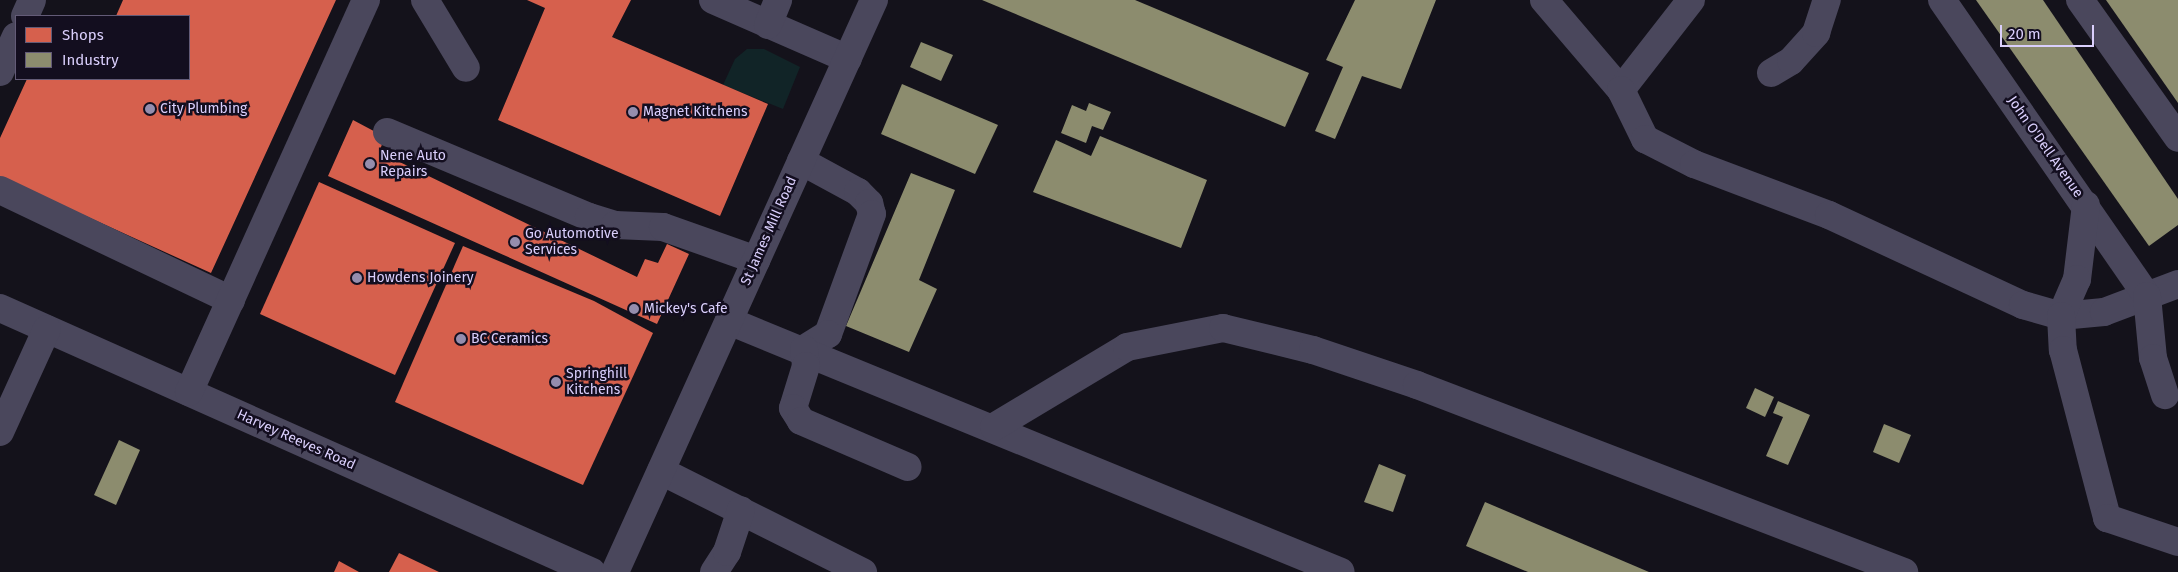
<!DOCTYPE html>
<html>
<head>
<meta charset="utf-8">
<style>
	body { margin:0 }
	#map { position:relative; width:2178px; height:572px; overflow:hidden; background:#14121b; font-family:"Fira Sans",sans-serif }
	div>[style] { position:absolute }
	.green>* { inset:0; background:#112427 }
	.shops>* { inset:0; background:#d6604d }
	.industry>* { inset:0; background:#8c8c6e }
	.minor>* { height:28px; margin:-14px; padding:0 14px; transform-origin:14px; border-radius:14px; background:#4a475c }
	.dots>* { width:14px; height:14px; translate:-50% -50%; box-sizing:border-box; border:2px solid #130e1f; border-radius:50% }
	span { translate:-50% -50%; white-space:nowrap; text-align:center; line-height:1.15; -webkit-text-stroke:5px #130e1f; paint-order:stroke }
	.poi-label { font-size:14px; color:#dacffc }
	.left { translate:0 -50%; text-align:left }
	.street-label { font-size:14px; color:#dacffc }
	.legend { position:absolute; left:15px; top:15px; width:175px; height:65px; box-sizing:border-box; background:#130e1f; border:1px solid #635b77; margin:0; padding:6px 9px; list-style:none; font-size:15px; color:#dacffc }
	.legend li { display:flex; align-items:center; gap:10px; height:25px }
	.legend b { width:25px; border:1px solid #635b77 }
	.scale { position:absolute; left:2000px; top:25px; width:94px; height:22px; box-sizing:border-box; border:2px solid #dacffc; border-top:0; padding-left:6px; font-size:15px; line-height:18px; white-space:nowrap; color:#dacffc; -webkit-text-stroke:4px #130e1f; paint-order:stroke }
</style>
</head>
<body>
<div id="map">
	<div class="green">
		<div style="clip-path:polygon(747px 49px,764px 49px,800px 67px,783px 109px,723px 85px,735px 59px)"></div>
	</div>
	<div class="shops">
		<div style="clip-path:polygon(123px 0,336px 0,211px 273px,0 177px,0 138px,27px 79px,189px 79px,189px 16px,116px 16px)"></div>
		<div style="clip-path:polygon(527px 0,631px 0,612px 37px,768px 104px,720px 216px,498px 120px,545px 8px)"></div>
		<div style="clip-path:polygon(353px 120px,385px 137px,379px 152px,637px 277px,645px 259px,658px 263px,667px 244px,689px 254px,657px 324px,328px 176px)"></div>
		<div style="clip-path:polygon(319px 182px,455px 243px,395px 375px,260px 314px)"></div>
		<div style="clip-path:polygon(463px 246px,594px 301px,653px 333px,583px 485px,395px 402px)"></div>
		<div style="clip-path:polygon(399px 553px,439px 572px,389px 572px)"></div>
		<div style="clip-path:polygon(339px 561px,359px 572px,334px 572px)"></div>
	</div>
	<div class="industry">
		<div style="clip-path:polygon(982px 0,1135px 0,1309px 73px,1285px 127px)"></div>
		<div style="clip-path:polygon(1355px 0,1436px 0,1401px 89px,1362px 76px,1335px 139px,1315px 131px,1343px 67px,1326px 60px)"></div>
		<div style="clip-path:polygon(1976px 0,2043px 0,2178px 199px,2178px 225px,2149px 246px)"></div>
		<div style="clip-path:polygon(2106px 0,2178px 0,2178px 103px)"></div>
		<div style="clip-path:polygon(921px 42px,953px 55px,941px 81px,910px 67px)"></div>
		<div style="clip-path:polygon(902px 84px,998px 125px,975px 174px,881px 134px)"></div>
		<div style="clip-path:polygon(1089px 103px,1111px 112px,1103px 130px,1092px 126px,1086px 143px,1061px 133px,1072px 105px,1086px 111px)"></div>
		<div style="clip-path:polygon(1100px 136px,1207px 180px,1181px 248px,1033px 192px,1056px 140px,1091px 156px)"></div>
		<div style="clip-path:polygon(911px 173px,955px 190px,919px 280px,937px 289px,909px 352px,846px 326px)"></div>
		<div style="clip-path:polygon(1755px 388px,1774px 397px,1765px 417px,1746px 408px)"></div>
		<div style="clip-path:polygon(1778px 401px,1810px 415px,1788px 465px,1766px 456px,1783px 417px,1773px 413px)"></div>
		<div style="clip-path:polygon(1884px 424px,1911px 435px,1899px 463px,1873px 452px)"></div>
		<div style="clip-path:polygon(119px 440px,140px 450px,116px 505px,94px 495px)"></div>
		<div style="clip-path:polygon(1379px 464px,1406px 475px,1393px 512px,1364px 502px)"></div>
		<div style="clip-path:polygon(1485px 502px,1649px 572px,1528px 572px,1466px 546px)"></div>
	</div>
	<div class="minor">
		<div style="left:425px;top:0;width:79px;rotate:58.9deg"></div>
		<div style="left:713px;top:0;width:147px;rotate:23.6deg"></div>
		<div style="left:1544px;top:0;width:118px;rotate:49.5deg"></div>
		<div style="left:1691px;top:0;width:114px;rotate:127.9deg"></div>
		<div style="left:1621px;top:90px;width:55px;rotate:63.9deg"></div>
		<div style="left:1645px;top:139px;width:55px;rotate:27deg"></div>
		<div style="left:1694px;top:164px;width:144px;rotate:20.7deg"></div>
		<div style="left:1829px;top:215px;width:214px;rotate:24.9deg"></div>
		<div style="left:2023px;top:305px;width:40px;rotate:16deg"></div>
		<div style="left:2061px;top:316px;width:43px;rotate:-5.3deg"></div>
		<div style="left:2104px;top:312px;width:79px;rotate:-20.7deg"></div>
		<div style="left:1942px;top:0;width:360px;rotate:55.3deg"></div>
		<div style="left:2147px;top:296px;width:62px;rotate:84.5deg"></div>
		<div style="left:2153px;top:358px;width:39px;rotate:72deg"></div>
		<div style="left:2080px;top:0;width:169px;rotate:54.6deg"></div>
		<div style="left:25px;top:16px;width:17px;rotate:-66deg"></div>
		<div style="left:768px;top:25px;width:27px;rotate:-68deg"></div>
		<div style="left:0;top:72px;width:39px;rotate:-66deg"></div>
		<div style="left:1771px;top:73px;width:23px;rotate:-31deg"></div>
		<div style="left:1791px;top:61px;width:38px;rotate:-48deg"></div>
		<div style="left:1816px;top:33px;width:35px;rotate:-72deg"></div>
		<div style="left:387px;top:132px;width:219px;rotate:22.8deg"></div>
		<div style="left:589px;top:217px;width:27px;rotate:17deg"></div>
		<div style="left:615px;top:225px;width:48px;rotate:2.4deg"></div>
		<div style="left:663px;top:227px;width:99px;rotate:19.5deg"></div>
		<div style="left:801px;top:161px;width:65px;rotate:28.5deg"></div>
		<div style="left:858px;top:192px;width:16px;rotate:45deg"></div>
		<div style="left:869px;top:203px;width:11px;rotate:75deg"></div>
		<div style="left:872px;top:214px;width:128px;rotate:110.1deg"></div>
		<div style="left:828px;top:334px;width:28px;rotate:148deg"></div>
		<div style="left:0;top:190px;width:256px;rotate:25.5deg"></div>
		<div style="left:2086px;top:205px;width:75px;rotate:96.9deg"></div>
		<div style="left:2077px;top:279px;width:40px;rotate:113.4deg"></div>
		<div style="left:2061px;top:316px;width:34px;rotate:87deg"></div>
		<div style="left:2063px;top:350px;width:174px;rotate:75.3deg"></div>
		<div style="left:2107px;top:518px;width:75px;rotate:18.7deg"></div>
		<div style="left:0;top:308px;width:648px;rotate:24.03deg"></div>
		<div style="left:729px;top:321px;width:661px;rotate:22.3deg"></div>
		<div style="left:804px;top:349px;width:17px;rotate:83deg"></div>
		<div style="left:806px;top:366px;width:44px;rotate:107.2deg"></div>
		<div style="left:793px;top:408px;width:15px;rotate:58deg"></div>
		<div style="left:801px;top:421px;width:116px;rotate:23.3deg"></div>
		<div style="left:189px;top:392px;width:430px;rotate:-65.7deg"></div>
		<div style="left:994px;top:427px;width:155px;rotate:-31deg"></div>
		<div style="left:1127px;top:347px;width:98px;rotate:-11.2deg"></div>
		<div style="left:1223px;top:328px;width:93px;rotate:13.7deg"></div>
		<div style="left:1313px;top:350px;width:110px;rotate:18.6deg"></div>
		<div style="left:1417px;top:385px;width:522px;rotate:21.01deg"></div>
		<div style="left:0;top:432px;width:113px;rotate:-65.5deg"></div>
		<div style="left:661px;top:471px;width:226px;rotate:26.6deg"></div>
		<div style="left:615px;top:572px;width:628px;rotate:-65.64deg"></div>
		<div style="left:714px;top:572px;width:24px;rotate:-57deg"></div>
		<div style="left:727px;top:552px;width:44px;rotate:-71.6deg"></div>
	</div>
	<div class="dots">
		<div style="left:150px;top:109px;background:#958dad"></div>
		<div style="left:633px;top:112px;background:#958dad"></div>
		<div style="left:370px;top:164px;background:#958dad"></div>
		<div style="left:515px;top:242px;background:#958dad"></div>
		<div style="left:357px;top:278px;background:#958dad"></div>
		<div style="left:634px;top:309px;background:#958dad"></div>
		<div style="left:461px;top:339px;background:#958dad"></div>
		<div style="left:556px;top:382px;background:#958dad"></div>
	</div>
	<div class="poi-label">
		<span class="left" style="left:160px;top:109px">City Plumbing</span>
		<span class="left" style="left:643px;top:112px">Magnet Kitchens</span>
		<span class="left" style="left:380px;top:164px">Nene Auto<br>Repairs</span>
		<span class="left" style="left:525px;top:242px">Go Automotive<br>Services</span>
		<span class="left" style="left:367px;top:278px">Howdens Joinery</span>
		<span class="left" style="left:644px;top:309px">Mickey's Cafe</span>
		<span class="left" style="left:471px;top:339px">BC Ceramics</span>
		<span class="left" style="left:566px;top:382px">Springhill<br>Kitchens</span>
	</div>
	<div class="street-label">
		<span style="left:2045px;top:147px;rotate:55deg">John O'Dell Avenue</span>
		<span style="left:769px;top:231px;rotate:-66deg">St James Mill Road</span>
		<span style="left:296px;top:440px;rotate:24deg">Harvey Reeves Road</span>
	</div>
	<ul class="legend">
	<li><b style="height:14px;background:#d6604d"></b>Shops</li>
	<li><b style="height:14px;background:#8c8c6e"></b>Industry</li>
	</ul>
	<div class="scale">20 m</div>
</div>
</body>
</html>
